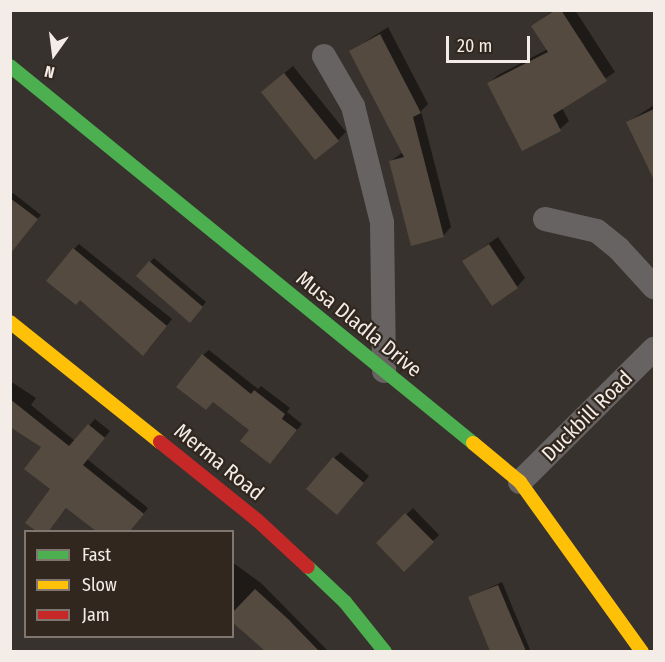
<!DOCTYPE html>
<html>
<head>
<meta charset="utf-8">
<style>
	body { margin:0 }
	#map { position:relative; width:665px; height:662px; overflow:hidden; background:#37322d; font-family:"Fira Sans Condensed",sans-serif }
	div>[style] { position:absolute }
	.shadow>* { inset:0; background:#0007 }
	.building>* { inset:0; background:#554a3f }
	.street>* { height:24px; margin:-12px; padding:0 12px; transform-origin:12px; border-radius:12px; background:#666362 }
	.fast>* { height:14px; margin:-7px; padding:0 7px; transform-origin:7px; border-radius:7px; background:#4caf50 }
	.slow>* { height:14px; margin:-7px; padding:0 7px; transform-origin:7px; border-radius:7px; background:#ffc107 }
	.jam>* { height:14px; margin:-7px; padding:0 7px; transform-origin:7px; border-radius:7px; background:#c62828 }
	span { translate:-50% -50%; white-space:nowrap; text-align:center; line-height:1.15; -webkit-text-stroke:4.5px #31271f; paint-order:stroke }
	.street-label { font-size:21px; color:#f3ece7 }
	.frame { position:absolute; inset:0; border:12px solid #f3ece7; pointer-events:none }
	.legend { position:absolute; left:24px; top:530px; width:210px; height:108px; box-sizing:border-box; background:#31271f; border:2px solid #7f766f; margin:0; padding:8px 10px; list-style:none; font-size:18px; color:#f3ece7 }
	.legend li { display:flex; align-items:center; gap:12px; height:30px }
	.legend b { width:30px; border:2px solid #7f766f }
	.north { position:absolute; left:24px; top:24px; width:60px; height:60px; -webkit-text-stroke:4px #31271f; paint-order:stroke; rotate:194deg; font-size:16px; font-weight:700; line-height:24px; text-align:center; color:#f3ece7 }
	.north::after { content:''; display:block; margin:auto; width:21px; height:27px; background:#f3ece7; clip-path:polygon(50% 0,100% 100%,50% 72%,0 100%) }
	.scale { position:absolute; left:446px; top:36px; width:84px; height:27px; box-sizing:border-box; border:3px solid #f3ece7; border-top:0; padding-left:8px; font-size:18px; line-height:21px; white-space:nowrap; color:#f3ece7; -webkit-text-stroke:4px #31271f; paint-order:stroke }
</style>
</head>
<body>
<div id="map">
	<div class="shadow">
		<div style="clip-path:polygon(553px 10px,575px 10px,615px 72px,562px 108px,569px 121px,560px 129px,489px 83px,498px 75px,548px 49px,533px 26px)"></div>
		<div style="clip-path:polygon(388px 27px,428px 104px,421px 111px,451px 227px,443px 236px,391px 161px,403px 152px,351px 51px)"></div>
		<div style="clip-path:polygon(293px 66px,346px 132px,338px 140px,271px 84px)"></div>
		<div style="clip-path:polygon(654px 105px,654px 177px,628px 122px)"></div>
		<div style="clip-path:polygon(13px 193px,41px 215px,10px 250px,10px 196px)"></div>
		<div style="clip-path:polygon(498px 237px,525px 278px,517px 287px,464px 261px)"></div>
		<div style="clip-path:polygon(79px 244px,172px 319px,149px 349px,74px 249px)"></div>
		<div style="clip-path:polygon(154px 258px,206px 302px,194px 317px,150px 262px)"></div>
		<div style="clip-path:polygon(209px 350px,258px 389px,261px 386px,290px 408px,287px 412px,302px 424px,276px 456px,251px 430px,203px 355px)"></div>
		<div style="clip-path:polygon(10px 381px,36px 398px,31px 405px,75px 441px,95px 419px,110px 431px,87px 459px,148px 508px,129px 532px,99px 532px,67px 507px,48px 532px,39px 532px,27px 522px,52px 489px,43px 447px,10px 425px)"></div>
		<div style="clip-path:polygon(341px 452px,369px 476px,343px 507px,334px 458px)"></div>
		<div style="clip-path:polygon(413px 508px,439px 535px,404px 569px,378px 543px)"></div>
		<div style="clip-path:polygon(232px 562px,261px 583px,329px 652px,268px 652px,232px 620px)"></div>
		<div style="clip-path:polygon(502px 582px,531px 652px,492px 652px,470px 597px)"></div>
	</div>
	<div class="building">
		<div style="clip-path:polygon(555px 10px,561px 10px,607px 81px,553px 115px,561px 131px,522px 151px,487px 83px,548px 52px,531px 26px)"></div>
		<div style="clip-path:polygon(380px 34px,421px 113px,413px 117px,444px 237px,411px 246px,389px 161px,404px 157px,349px 51px)"></div>
		<div style="clip-path:polygon(284px 73px,339px 141px,315px 160px,261px 92px)"></div>
		<div style="clip-path:polygon(654px 109px,654px 180px,626px 122px)"></div>
		<div style="clip-path:polygon(10px 198px,38px 219px,10px 254px)"></div>
		<div style="clip-path:polygon(489px 244px,518px 288px,492px 306px,462px 261px)"></div>
		<div style="clip-path:polygon(73px 248px,167px 326px,143px 356px,80px 300px,76px 305px,46px 281px)"></div>
		<div style="clip-path:polygon(149px 261px,203px 307px,190px 323px,136px 276px)"></div>
		<div style="clip-path:polygon(202px 354px,251px 394px,254px 390px,285px 414px,282px 419px,297px 430px,270px 464px,240px 441px,249px 430px,213px 402px,206px 410px,176px 387px)"></div>
		<div style="clip-path:polygon(10px 399px,69px 446px,88px 424px,105px 438px,83px 465px,144px 514px,130px 531px,96px 531px,66px 508px,49px 531px,36px 531px,25px 523px,50px 489px,24px 469px,41px 447px,10px 427px)"></div>
		<div style="clip-path:polygon(333px 457px,364px 483px,337px 515px,306px 489px)"></div>
		<div style="clip-path:polygon(405px 513px,434px 542px,404px 572px,376px 543px)"></div>
		<div style="clip-path:polygon(498px 585px,508px 609px,526px 651px,490px 651px,468px 597px)"></div>
		<div style="clip-path:polygon(255px 589px,288px 619px,319px 651px,265px 651px,232px 622px,232px 613px)"></div>
	</div>
	<div class="street">
		<div style="left:324px;top:56px;width:58px;rotate:59.9deg"></div>
		<div style="left:353px;top:106px;width:120px;rotate:76deg"></div>
		<div style="left:382px;top:222px;width:149px;rotate:89.2deg"></div>
		<div style="left:545px;top:219px;width:53px;rotate:13deg"></div>
		<div style="left:597px;top:231px;width:28px;rotate:39deg"></div>
		<div style="left:619px;top:249px;width:52px;rotate:47.4deg"></div>
		<div style="left:520px;top:482px;width:189px;rotate:-44.8deg"></div>
	</div>
	<div class="fast">
		<div style="left:10px;top:66px;width:597px;rotate:39.15deg"></div>
		<div style="left:308px;top:567px;width:51px;rotate:43.4deg"></div>
		<div style="left:345px;top:602px;width:64px;rotate:51.3deg"></div>
	</div>
	<div class="slow">
		<div style="left:10px;top:322px;width:192px;rotate:38.7deg"></div>
		<div style="left:473px;top:443px;width:61px;rotate:39.7deg"></div>
		<div style="left:520px;top:482px;width:209px;rotate:54.3deg"></div>
	</div>
	<div class="jam">
		<div style="left:160px;top:442px;width:124px;rotate:38.8deg"></div>
		<div style="left:257px;top:520px;width:69px;rotate:42.7deg"></div>
	</div>
	<div class="street-label">
		<span style="left:359px;top:324px;rotate:39deg">Musa Dladla Drive</span>
		<span style="left:587px;top:416px;rotate:-45deg">Duckbill Road</span>
		<span style="left:219px;top:462px;rotate:39deg">Merma Road</span>
	</div>
	<div class="frame"></div>
	<ul class="legend">
	<li><b style="height:8px;background:#4caf50"></b>Fast</li>
	<li><b style="height:8px;background:#ffc107"></b>Slow</li>
	<li><b style="height:8px;background:#c62828"></b>Jam</li>
	</ul>
	<div class="north">N</div>
	<div class="scale">20 m</div>
</div>
</body>
</html>
